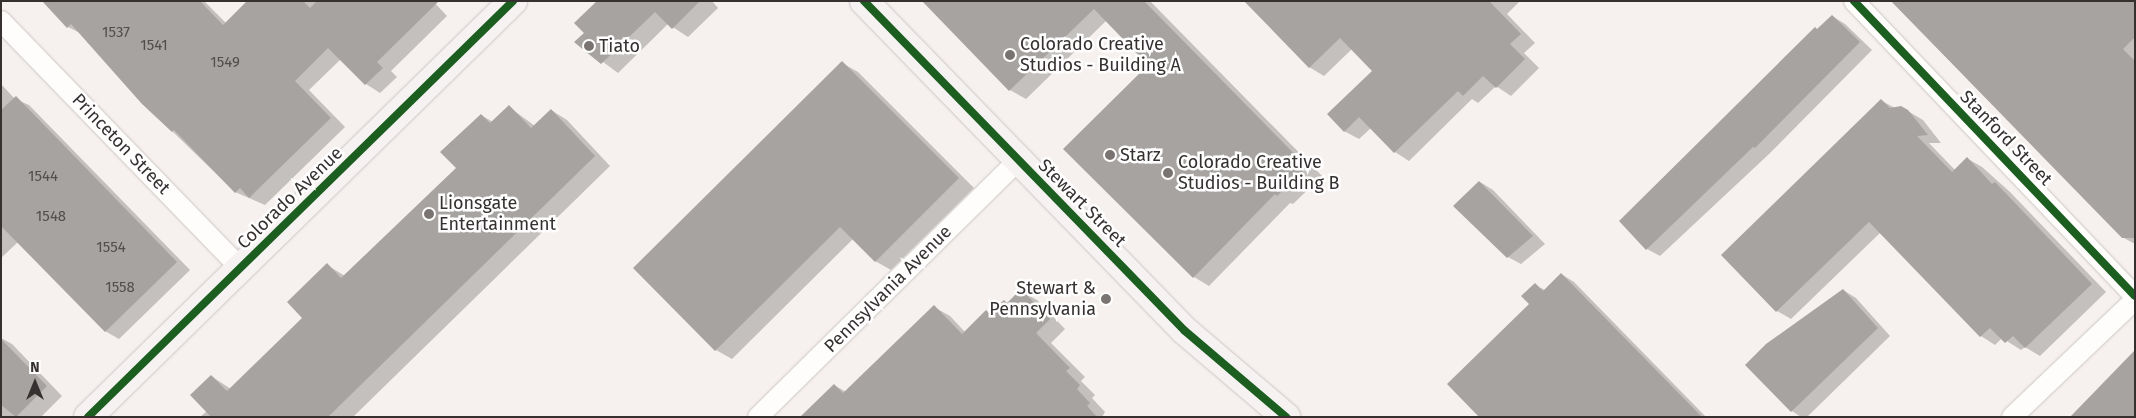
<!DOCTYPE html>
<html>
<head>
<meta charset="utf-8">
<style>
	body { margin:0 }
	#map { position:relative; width:2136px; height:418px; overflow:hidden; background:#f6f0ee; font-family:"Fira Sans",sans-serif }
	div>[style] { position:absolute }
	.shadow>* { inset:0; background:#0003 }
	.building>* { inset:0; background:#a7a3a1 }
	.roads { filter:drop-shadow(0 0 1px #ccc7c5) drop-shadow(0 0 1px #ccc7c5) }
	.street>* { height:20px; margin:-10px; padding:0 10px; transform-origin:10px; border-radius:10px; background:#fefdfc }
	.secondary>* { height:28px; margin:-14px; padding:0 14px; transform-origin:14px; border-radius:14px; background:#f6f2f2 }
	.cycleway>* { height:8px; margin:-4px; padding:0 4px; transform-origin:4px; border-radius:4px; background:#1b5e20 }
	.dots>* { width:14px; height:14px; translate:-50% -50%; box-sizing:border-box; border:2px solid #fefefe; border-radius:50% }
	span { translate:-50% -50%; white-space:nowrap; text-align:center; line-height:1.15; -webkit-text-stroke:5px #fefefe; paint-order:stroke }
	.number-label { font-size:15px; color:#524e4c }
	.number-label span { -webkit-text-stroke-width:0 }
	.poi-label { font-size:18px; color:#363130 }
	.left { translate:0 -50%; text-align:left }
	.right { translate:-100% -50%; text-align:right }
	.street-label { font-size:18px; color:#363130 }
	.frame { position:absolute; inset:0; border:2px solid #363130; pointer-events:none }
	.north { position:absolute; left:10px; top:358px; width:50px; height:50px; -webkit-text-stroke:4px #fefefe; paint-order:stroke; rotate:0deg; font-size:14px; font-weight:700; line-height:20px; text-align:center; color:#363130 }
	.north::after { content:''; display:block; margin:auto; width:18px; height:22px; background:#363130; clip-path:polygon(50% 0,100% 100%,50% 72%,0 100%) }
</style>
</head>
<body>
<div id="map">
	<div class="shadow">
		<div style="clip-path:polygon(43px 1px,204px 1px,226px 23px,248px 1px,433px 1px,447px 16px,391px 71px,397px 77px,380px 93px,366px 84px,341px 59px,309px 90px,345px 127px,265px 205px,235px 192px,172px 131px,82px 34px,68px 27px)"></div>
		<div style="clip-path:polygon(599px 1px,712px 1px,718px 8px,688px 37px,668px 24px,618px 73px,576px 42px,586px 33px)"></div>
		<div style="clip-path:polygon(923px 1px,1150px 1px,1322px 176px,1293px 204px,1290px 203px,1209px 286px,1194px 277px,1150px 65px,1107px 20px,1026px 99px,1010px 90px)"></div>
		<div style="clip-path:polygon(1246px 1px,1520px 1px,1507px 14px,1535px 43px,1524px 53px,1539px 68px,1511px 96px,1496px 86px,1478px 103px,1472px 99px,1409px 161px,1395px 152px,1371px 128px,1359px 139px,1344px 131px,1373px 71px,1352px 49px,1324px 76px,1309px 67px)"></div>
		<div style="clip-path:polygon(1891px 1px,2135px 1px,2135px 244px,2122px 237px)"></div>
		<div style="clip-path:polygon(1832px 16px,1845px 24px,1872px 50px,1768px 155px,1660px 256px,1647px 249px)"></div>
		<div style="clip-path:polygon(842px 63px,858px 72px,974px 188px,891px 270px,875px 261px,853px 239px,732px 359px,716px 350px)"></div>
		<div style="clip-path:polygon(1px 84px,15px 99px,29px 105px,190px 270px,119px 339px,105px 331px,18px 242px,1px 258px)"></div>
		<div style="clip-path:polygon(1882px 101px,1895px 108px,1901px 107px,1923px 120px,1941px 143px,1929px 143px,1955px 170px,1968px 159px,1982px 167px,2010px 192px,2106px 292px,2040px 356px,2025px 347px,2021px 350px,2002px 338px,1995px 345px,1981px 336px,1881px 232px,1791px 319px,1777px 311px)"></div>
		<div style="clip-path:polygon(509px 107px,535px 126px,551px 110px,567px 120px,610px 166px,353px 417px,200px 417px,207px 411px,211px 376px,231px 389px,304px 318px,327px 265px,345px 276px,457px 168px,481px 115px,493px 122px)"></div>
		<div style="clip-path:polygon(1480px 182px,1493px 190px,1545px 244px,1521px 264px,1508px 257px)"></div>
		<div style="clip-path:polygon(1561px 274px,1574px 282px,1706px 417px,1481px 417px,1531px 304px,1535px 285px,1545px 290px)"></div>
		<div style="clip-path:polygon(1843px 290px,1856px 298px,1890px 336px,1807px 417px,1801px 417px,1792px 411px)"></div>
		<div style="clip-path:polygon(1021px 291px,1037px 300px,1065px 329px,1051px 343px,1085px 377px,1081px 381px,1095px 395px,1092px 398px,1105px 412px,1102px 417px,801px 417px,834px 385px,846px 392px,934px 307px,950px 316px,965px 332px,1008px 304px)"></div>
		<div style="clip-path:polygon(1px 338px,12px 344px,62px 396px,41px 417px,1px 417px)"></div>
	</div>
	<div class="building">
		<div style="clip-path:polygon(42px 1px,200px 1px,223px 25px,247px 1px,303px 1px,310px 8px,317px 1px,439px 1px,377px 62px,383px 68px,365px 85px,328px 48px,295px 81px,331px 118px,249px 198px,240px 188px,235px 193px,174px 130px,172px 132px,142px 104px,71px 24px,67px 28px)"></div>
		<div style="clip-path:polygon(597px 1px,700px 1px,672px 29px,655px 12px,601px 64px,574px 42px,584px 33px,574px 23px)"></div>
		<div style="clip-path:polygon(922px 1px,1144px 1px,1307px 167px,1277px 196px,1275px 194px,1193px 278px,1063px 149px,1148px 65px,1094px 9px,1009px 91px)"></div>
		<div style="clip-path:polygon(1244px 1px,1489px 1px,1521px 34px,1510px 44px,1525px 59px,1496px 88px,1483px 76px,1463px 96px,1458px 91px,1394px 153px,1359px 117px,1344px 132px,1327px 114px,1372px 71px,1340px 38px,1309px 68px)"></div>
		<div style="clip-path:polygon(1891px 1px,2135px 1px,2135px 37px,2123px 49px,2135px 61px,2135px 238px,2122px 238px)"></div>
		<div style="clip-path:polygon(1832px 15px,1860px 42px,1755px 148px,1753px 147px,1646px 250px,1619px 221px,1815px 27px,1817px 29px)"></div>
		<div style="clip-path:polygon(842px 61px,959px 178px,875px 262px,840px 227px,715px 351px,633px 268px)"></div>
		<div style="clip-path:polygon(16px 96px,177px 262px,105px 332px,1px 226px,1px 110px)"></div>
		<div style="clip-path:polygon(1881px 99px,1890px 108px,1901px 106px,1908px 110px,1928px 135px,1917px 136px,1952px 172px,1967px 157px,1992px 184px,1995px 182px,2092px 284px,2025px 348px,2013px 336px,2005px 343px,1990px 328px,1980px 337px,1869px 222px,1776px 312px,1721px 255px)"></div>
		<div style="clip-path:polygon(509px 105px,531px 128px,551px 109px,595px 156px,328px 417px,211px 417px,190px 395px,211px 375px,227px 391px,302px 318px,287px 302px,327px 263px,341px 278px,456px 168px,440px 152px,481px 114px,490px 123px)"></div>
		<div style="clip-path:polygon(1479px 181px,1533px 236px,1507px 258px,1453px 206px)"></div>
		<div style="clip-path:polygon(1561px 273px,1702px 417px,1479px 417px,1447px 384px,1529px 304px,1521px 296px,1535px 283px,1543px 291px)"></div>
		<div style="clip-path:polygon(1021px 289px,1050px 319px,1036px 333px,1070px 368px,1066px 371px,1080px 385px,1077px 389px,1090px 403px,1087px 406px,1097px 417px,800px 417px,834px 384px,843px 393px,934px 305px,962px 334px,986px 310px,989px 313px,1004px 300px,1007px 303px)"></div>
		<div style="clip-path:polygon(1843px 289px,1878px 328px,1791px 412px,1745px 365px,1766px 344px)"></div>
		<div style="clip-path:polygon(1px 339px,47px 386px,16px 417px,1px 405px)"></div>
		<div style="clip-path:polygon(2135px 350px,2135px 417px,2070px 417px)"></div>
	</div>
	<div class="roads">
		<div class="street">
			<div style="left:1854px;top:1px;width:407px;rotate:46.4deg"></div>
			<div style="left:1px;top:21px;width:344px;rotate:45.9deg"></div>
			<div style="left:758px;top:417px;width:365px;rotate:-44.6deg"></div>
			<div style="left:2012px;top:417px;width:170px;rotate:-43.6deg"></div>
		</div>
		<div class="secondary">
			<div style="left:864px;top:1px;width:460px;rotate:45.8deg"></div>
			<div style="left:1185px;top:331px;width:133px;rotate:40.4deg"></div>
			<div style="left:88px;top:417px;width:595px;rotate:-44.39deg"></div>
		</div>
	</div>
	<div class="cycleway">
		<div style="left:864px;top:1px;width:460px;rotate:45.8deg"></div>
		<div style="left:1185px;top:331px;width:133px;rotate:40.4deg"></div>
		<div style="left:1854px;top:1px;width:407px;rotate:46.4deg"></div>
		<div style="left:88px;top:417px;width:595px;rotate:-44.39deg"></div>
	</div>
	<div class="dots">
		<div style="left:589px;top:46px;background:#797472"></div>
		<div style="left:1010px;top:55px;background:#797472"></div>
		<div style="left:1110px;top:155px;background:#797472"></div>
		<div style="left:1168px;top:173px;background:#797472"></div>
		<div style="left:429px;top:214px;background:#797472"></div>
		<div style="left:1106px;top:299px;background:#797472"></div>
	</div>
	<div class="number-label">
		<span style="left:116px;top:33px">1537</span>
		<span style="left:154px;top:46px">1541</span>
		<span style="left:225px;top:63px">1549</span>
		<span style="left:43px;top:177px">1544</span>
		<span style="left:51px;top:217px">1548</span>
		<span style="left:111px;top:248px">1554</span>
		<span style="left:120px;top:288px">1558</span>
	</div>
	<div class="poi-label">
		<span class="left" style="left:1020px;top:55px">Colorado Creative<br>Studios - Building A</span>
		<span class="left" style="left:599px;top:46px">Tiato</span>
		<span class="left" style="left:1120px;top:155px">Starz</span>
		<span class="left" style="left:1178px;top:173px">Colorado Creative<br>Studios - Building B</span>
		<span class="left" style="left:439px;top:214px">Lionsgate<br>Entertainment</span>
		<span class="right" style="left:1096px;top:299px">Stewart &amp;<br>Pennsylvania</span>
	</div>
	<div class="street-label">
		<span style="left:2006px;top:138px;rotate:46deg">Stanford Street</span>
		<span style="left:121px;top:144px;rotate:46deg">Princeton Street</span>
		<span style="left:290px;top:198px;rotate:-44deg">Colorado Avenue</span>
		<span style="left:1082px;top:203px;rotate:45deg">Stewart Street</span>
		<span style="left:888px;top:289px;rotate:-45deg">Pennsylvania Avenue</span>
	</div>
	<div class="frame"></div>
	<div class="north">N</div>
</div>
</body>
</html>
